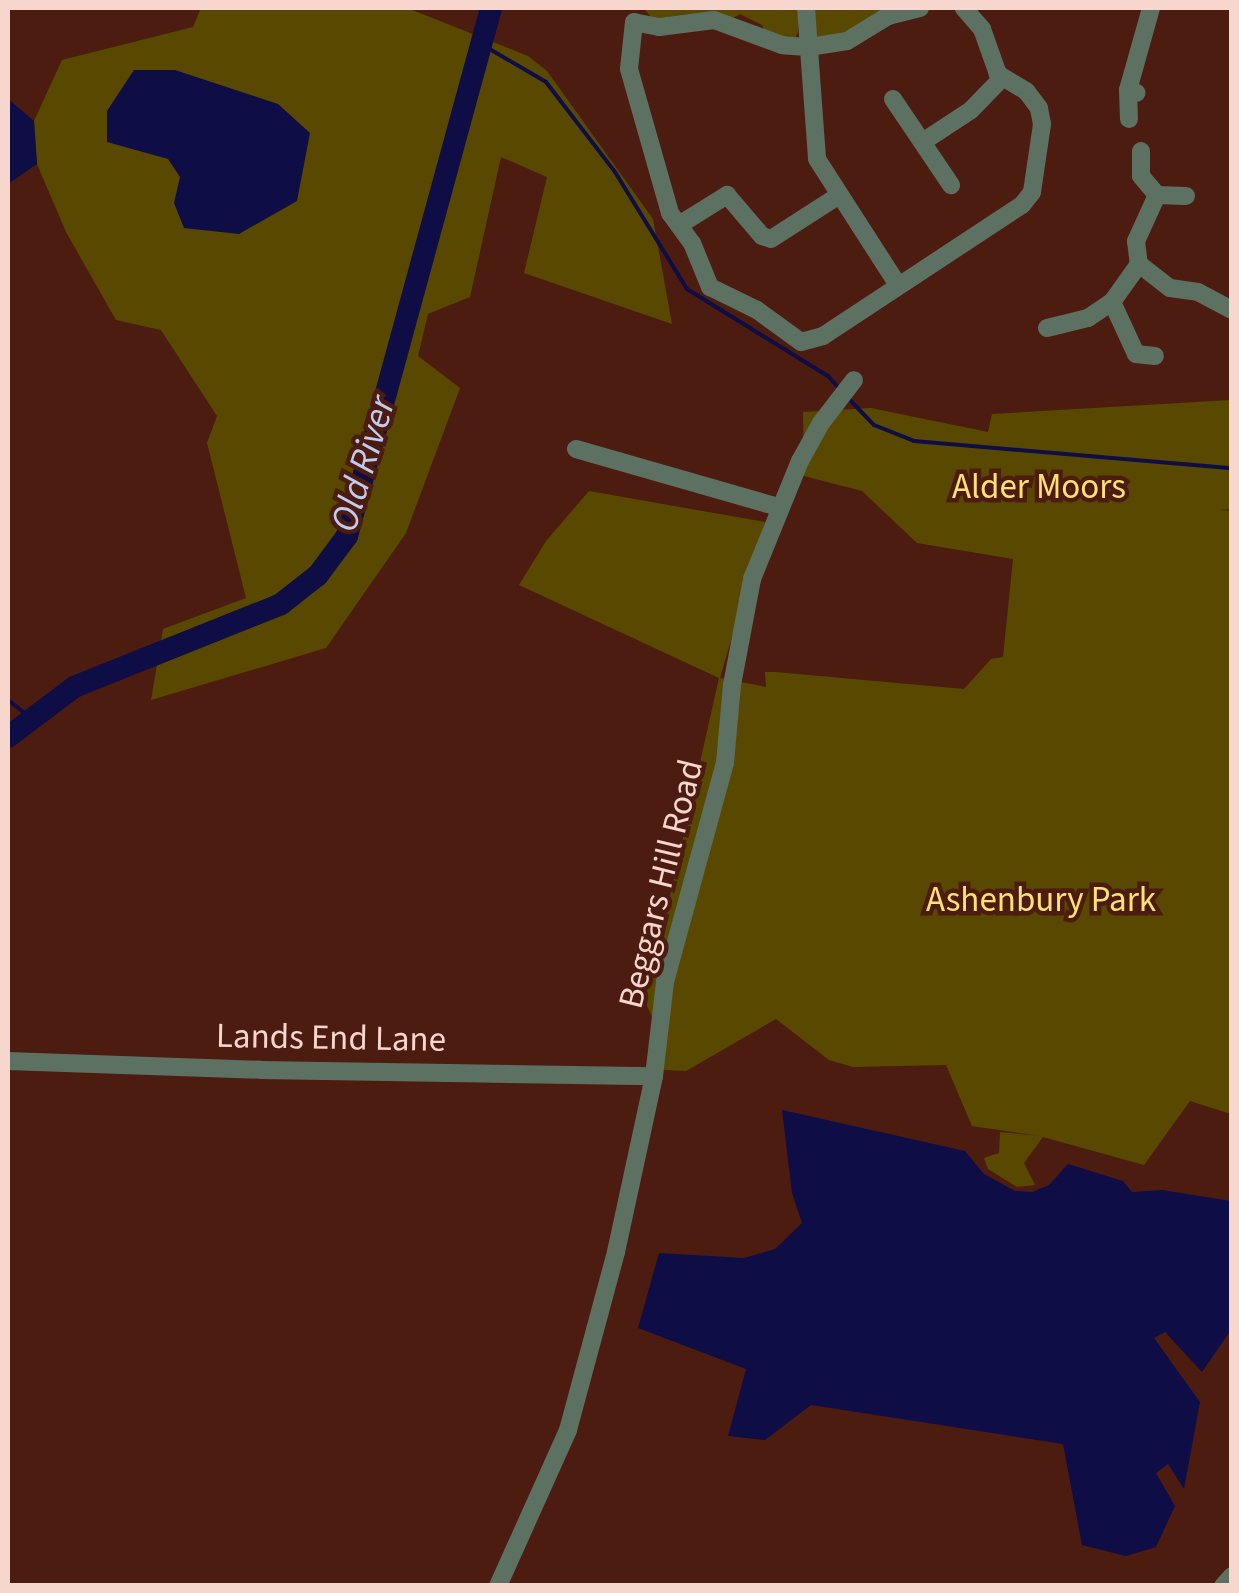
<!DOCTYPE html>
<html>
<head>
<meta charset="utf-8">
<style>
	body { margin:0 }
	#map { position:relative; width:1239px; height:1593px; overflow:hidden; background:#4d1c10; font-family:"Source Sans 3",sans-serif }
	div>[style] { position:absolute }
	.green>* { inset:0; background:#594900 }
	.water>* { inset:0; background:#0e0d45 }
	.stream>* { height:4px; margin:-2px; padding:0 2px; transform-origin:2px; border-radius:2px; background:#0e0d45 }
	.river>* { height:22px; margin:-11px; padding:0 11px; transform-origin:11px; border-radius:11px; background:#0e0d45 }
	.minor>* { height:18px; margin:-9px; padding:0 9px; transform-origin:9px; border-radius:9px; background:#5c7162 }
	span { translate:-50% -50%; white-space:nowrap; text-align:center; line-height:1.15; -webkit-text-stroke:9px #4d1c10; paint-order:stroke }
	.park-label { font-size:35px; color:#fee176 }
	.street-label { font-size:35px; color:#f7d6ce }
	.water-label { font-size:38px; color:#c2cbf0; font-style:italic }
	.frame { position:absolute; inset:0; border:10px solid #f7d6ce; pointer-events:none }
</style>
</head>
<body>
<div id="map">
	<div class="green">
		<div style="clip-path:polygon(201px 8px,407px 8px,528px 56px,547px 71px,653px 219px,672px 324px,524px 273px,547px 177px,501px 157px,470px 297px,428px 314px,418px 356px,460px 388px,406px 533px,326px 648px,151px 700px,163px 629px,246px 598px,207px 443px,217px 416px,161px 330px,116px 320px,66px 232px,37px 164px,34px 121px,62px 60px,193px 27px)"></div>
		<div style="clip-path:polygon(643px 8px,798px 8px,798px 32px,794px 41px,765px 33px,762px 25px,740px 14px,733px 18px,687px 14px,653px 19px)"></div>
		<div style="clip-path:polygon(811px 8px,894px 8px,842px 33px,815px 40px)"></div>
		<div style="clip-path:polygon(1231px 400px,1231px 509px,1221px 510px,1232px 511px,1231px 1114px,1190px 1101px,1144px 1165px,1043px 1137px,1024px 1163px,1035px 1185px,1017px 1187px,988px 1169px,984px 1158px,999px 1153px,1000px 1132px,1041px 1136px,972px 1126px,946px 1065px,853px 1067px,829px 1060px,776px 1019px,686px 1071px,647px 1069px,653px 1019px,635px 980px,667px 909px,719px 678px,519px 585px,546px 541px,589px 491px,765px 522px,720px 678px,766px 687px,765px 672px,775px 672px,964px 689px,991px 659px,1003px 657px,1013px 559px,917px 543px,862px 491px,804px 476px,803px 412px,871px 408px,988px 432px,992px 414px)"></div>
	</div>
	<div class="water">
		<div style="clip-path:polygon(134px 70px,175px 70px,278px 104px,310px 133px,297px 201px,239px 234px,184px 228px,174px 203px,180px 177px,168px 159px,107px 142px,107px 111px)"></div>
		<div style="clip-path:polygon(8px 99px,34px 121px,37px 164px,8px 184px)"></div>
		<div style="clip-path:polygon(782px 1110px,965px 1151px,984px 1174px,1015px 1191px,1032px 1192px,1049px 1185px,1068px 1164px,1123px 1181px,1132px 1192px,1162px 1190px,1231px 1201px,1231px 1330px,1202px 1372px,1165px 1332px,1154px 1338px,1200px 1402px,1184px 1489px,1168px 1464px,1156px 1473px,1175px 1506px,1156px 1547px,1126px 1556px,1082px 1545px,1063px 1444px,811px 1405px,765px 1440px,728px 1436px,746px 1369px,638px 1328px,659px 1253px,744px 1258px,775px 1249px,802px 1223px,792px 1193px)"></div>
	</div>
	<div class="stream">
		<div style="left:481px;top:44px;width:75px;rotate:30.3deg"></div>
		<div style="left:546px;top:82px;width:113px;rotate:52.5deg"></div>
		<div style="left:615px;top:172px;width:137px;rotate:58.4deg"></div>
		<div style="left:687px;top:289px;width:166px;rotate:31.7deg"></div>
		<div style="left:828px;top:376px;width:15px;rotate:48deg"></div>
		<div style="left:847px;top:397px;width:39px;rotate:46deg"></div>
		<div style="left:874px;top:425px;width:43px;rotate:21.8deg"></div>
		<div style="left:914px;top:441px;width:319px;rotate:4.9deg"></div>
		<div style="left:8px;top:700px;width:31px;rotate:38deg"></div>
	</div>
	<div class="river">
		<div style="left:8px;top:737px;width:83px;rotate:-37.1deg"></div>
		<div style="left:74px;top:687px;width:223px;rotate:-21.8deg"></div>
		<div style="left:281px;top:604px;width:47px;rotate:-38.1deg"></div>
		<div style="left:318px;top:575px;width:49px;rotate:-53.4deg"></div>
		<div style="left:347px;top:536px;width:547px;rotate:-74.74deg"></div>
	</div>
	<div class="minor">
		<div style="left:806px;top:8px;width:151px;rotate:85.8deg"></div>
		<div style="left:817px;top:159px;width:150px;rotate:57.3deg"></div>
		<div style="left:920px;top:8px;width:33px;rotate:166deg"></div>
		<div style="left:888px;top:16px;width:48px;rotate:148.6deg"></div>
		<div style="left:847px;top:41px;width:39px;rotate:171deg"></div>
		<div style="left:808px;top:47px;width:26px;rotate:-176deg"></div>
		<div style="left:782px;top:45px;width:72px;rotate:-159.8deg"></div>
		<div style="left:714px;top:20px;width:55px;rotate:172.7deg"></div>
		<div style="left:659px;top:27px;width:25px;rotate:-169deg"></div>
		<div style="left:634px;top:22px;width:47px;rotate:96.1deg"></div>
		<div style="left:629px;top:69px;width:150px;rotate:74.1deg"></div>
		<div style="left:670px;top:213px;width:37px;rotate:54deg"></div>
		<div style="left:692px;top:243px;width:48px;rotate:67.8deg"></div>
		<div style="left:710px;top:287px;width:52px;rotate:26.1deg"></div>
		<div style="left:757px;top:310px;width:54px;rotate:36deg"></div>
		<div style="left:801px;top:342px;width:23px;rotate:-15deg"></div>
		<div style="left:823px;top:336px;width:238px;rotate:-33.4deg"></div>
		<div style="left:1022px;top:205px;width:16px;rotate:-52deg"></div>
		<div style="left:1032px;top:192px;width:69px;rotate:-81.6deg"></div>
		<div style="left:1042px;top:124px;width:16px;rotate:-101deg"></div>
		<div style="left:1039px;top:108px;width:21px;rotate:-127deg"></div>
		<div style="left:1026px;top:91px;width:33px;rotate:-149deg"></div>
		<div style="left:998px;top:74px;width:48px;rotate:-109.6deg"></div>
		<div style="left:982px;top:29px;width:28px;rotate:-131deg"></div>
		<div style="left:1128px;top:90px;width:85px;rotate:-74.3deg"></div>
		<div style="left:893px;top:99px;width:104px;rotate:56deg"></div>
		<div style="left:1129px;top:119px;width:29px;rotate:-92deg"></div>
		<div style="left:1128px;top:90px;width:9px;rotate:18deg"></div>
		<div style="left:924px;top:141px;width:56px;rotate:-33.4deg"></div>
		<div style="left:971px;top:110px;width:45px;rotate:-45.9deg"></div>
		<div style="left:1141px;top:151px;width:25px;rotate:90deg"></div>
		<div style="left:1141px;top:176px;width:25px;rotate:50deg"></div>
		<div style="left:1157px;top:195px;width:51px;rotate:114.5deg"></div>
		<div style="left:1136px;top:241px;width:23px;rotate:83deg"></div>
		<div style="left:1139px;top:264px;width:39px;rotate:38deg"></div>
		<div style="left:1170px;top:288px;width:28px;rotate:8deg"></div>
		<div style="left:1198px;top:292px;width:38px;rotate:28deg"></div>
		<div style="left:1157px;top:195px;width:29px;rotate:2deg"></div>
		<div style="left:679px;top:225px;width:57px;rotate:-32deg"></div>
		<div style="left:727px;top:195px;width:54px;rotate:49.5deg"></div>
		<div style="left:762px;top:236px;width:9px;rotate:18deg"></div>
		<div style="left:771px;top:239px;width:80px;rotate:-32.7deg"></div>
		<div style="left:1112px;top:302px;width:57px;rotate:65.2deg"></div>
		<div style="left:1136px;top:354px;width:19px;rotate:6deg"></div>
		<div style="left:1047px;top:328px;width:42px;rotate:-13.7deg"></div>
		<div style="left:1088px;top:318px;width:29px;rotate:-34deg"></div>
		<div style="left:1112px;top:302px;width:47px;rotate:-54.6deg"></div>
		<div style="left:576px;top:449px;width:210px;rotate:16deg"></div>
		<div style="left:8px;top:1061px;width:253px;rotate:2deg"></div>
		<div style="left:261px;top:1070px;width:393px;rotate:0.9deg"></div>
		<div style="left:498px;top:1586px;width:171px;rotate:-65.8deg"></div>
		<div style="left:568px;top:1430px;width:184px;rotate:-74.9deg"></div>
		<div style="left:616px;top:1252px;width:180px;rotate:-77.8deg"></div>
		<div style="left:654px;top:1076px;width:95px;rotate:-83.3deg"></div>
		<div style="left:665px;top:982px;width:227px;rotate:-74.7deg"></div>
		<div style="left:725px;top:763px;width:78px;rotate:-84.9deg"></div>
		<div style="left:732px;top:685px;width:108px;rotate:-79.3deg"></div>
		<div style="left:752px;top:579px;width:127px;rotate:-67.9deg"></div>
		<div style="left:800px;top:461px;width:43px;rotate:-61.1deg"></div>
		<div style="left:821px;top:423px;width:54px;rotate:-52.5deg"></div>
		<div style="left:1223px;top:1586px;width:13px;rotate:-48deg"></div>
	</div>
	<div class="park-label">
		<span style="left:1039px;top:487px">Alder Moors</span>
		<span style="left:1041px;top:900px">Ashenbury Park</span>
	</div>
	<div class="street-label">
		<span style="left:661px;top:884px;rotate:-76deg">Beggars Hill Road</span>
		<span style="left:331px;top:1038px;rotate:1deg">Lands End Lane</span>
	</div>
	<div class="water-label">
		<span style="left:364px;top:464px;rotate:-73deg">Old River</span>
	</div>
	<div class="frame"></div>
</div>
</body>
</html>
